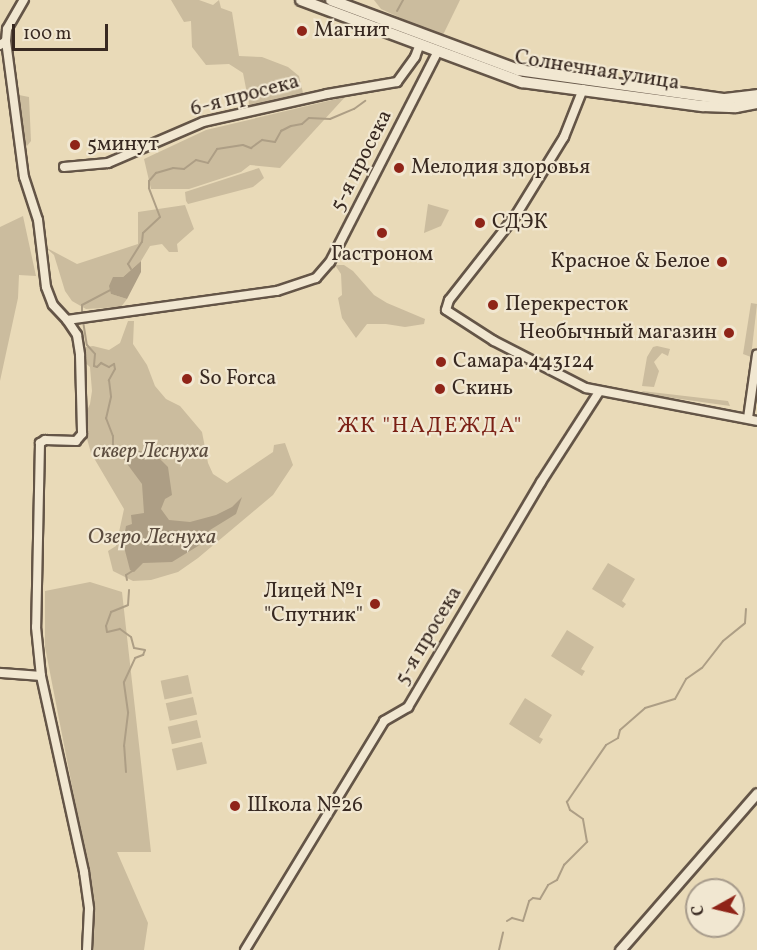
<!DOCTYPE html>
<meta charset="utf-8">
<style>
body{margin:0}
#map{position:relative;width:757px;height:950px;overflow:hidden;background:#e9dab8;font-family:Vollkorn,serif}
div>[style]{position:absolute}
.green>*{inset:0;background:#cbbc9e;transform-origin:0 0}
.water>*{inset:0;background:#ad9e85}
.stream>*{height:2px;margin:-1px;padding:0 1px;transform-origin:1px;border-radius:1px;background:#ad9e85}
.roads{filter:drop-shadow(2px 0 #645547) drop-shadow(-2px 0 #645547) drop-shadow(0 2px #645547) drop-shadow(0 -2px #645547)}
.minor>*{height:8px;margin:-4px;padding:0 4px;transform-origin:4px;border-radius:4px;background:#f1e7d1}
.tertiary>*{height:9px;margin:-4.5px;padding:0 4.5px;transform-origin:4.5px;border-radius:4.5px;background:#f1e7d1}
.secondary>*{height:10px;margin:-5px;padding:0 5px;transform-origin:5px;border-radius:5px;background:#f1e7d1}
.dots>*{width:16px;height:16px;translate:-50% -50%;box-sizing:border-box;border:3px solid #f1e7d1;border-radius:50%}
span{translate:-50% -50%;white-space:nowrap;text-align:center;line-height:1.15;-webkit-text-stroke:4.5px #f1e7d1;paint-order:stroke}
.poi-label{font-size:21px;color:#382921}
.left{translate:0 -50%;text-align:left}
.right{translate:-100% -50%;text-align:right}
.street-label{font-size:21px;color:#382921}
.park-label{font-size:21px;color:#5d4e40;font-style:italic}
.neighbourhood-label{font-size:22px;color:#7a1f14;letter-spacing:1.5px}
.water-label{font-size:22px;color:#5b4c3f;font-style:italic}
.north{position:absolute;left:685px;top:878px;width:60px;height:60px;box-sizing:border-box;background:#f1e7d1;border:2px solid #a79b8b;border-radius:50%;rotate:262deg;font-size:16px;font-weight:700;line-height:24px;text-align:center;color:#382921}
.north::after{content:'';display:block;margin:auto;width:21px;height:27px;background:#8f2418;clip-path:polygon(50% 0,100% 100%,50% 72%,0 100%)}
.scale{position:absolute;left:12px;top:24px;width:96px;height:27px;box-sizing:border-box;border:3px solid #382921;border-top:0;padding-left:8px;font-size:18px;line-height:21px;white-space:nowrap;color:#382921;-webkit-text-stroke:4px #f1e7d1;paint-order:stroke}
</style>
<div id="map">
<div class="green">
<div style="clip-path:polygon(171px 0,199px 0,213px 5px,219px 0,221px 8px,232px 12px,239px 56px,262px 57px,288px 67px,299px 76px,304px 97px,250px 109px,243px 73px,229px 64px,206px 65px,192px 47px,191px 21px,184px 22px)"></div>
<div style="clip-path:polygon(374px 0,460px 0,442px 37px,381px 9px)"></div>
<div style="clip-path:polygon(19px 95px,29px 97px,31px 141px,27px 146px,24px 144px)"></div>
<div style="clip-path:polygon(345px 97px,280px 168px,250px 165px,241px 172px,189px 189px,151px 189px,144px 159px,206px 130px)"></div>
<div style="clip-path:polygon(259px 168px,264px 178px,253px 187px,188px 204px,186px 201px,185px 192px)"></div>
<div style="clip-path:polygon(428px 204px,449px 210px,441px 226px,424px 233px)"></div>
<div style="clip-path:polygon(185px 205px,194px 229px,177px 244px,178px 252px,169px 252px,162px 244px,150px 246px,141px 261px,123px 277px,111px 294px,127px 299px,121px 307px,86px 309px,72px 301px,65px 291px,54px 255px,45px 247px,77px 264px,138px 244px,138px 212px)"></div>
<div style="clip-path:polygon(23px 216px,36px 276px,19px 275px,18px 298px,0 381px,0 227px)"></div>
<div style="clip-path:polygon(335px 265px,344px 265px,353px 271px,374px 295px,387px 303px,425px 319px,424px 324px,405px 327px,386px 324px,367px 324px,356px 338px,342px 318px,338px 298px,342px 295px,341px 274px)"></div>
<div style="clip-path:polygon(751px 303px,757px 304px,751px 357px,743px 354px)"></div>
<div style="clip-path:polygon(128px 321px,134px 321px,133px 344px,147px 365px,155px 386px,166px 399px,180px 406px,202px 432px,208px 463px,213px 474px,227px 483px,273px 452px,274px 445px,285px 443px,293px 465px,273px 495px,198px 558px,178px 572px,151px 580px,133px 581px,113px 571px,108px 551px,116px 546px,124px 509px,91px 453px,82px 421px,90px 404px,92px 391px,90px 367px,82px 360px,80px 348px,93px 346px,109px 350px,120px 343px)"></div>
<div style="clip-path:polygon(657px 346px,670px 349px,668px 356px,662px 353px,654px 362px,659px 371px,654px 387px,642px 386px,647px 357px,653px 347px)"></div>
<div style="clip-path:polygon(642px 391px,728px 401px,730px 406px,645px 394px)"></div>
<div style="clip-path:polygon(608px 563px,635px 579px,622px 601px,626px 604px,623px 608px,592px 589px)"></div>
<div style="clip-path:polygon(90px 582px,122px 592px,151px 852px,117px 852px,148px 923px,144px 950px,92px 950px,92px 889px,45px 647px,45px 591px)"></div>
<div style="clip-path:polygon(567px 630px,594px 647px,581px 669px,585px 671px,582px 676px,551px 656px)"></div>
<div style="left:188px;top:675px;width:19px;height:28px;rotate:78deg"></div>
<div style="left:193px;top:697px;width:18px;height:28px;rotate:77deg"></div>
<div style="clip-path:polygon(525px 698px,552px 715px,539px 737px,543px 739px,540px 744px,509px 724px)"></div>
<div style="left:197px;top:720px;width:18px;height:30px;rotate:77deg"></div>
<div style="left:202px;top:742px;width:22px;height:31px;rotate:77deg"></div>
</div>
<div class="water">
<div style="clip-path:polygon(141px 261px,141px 272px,127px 299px,111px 294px,109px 286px,113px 277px,123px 277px)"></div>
<div style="clip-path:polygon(133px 449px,157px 456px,168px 467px,172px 495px,165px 499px,161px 509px,169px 520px,190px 522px,216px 515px,232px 507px,242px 497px,236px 514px,210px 530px,198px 546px,172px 562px,143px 563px,134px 572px,130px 570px,123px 543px,126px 526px,132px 524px,131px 515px,144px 513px,142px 484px,122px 457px,126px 450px)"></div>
</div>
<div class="stream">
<div style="left:397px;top:11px;width:13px;rotate:-61deg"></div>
<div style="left:131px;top:269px;width:6px;rotate:-121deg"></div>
<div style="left:128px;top:264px;width:26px;rotate:-58deg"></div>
<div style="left:142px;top:242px;width:9px;rotate:-84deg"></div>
<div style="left:143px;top:233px;width:23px;rotate:-43deg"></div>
<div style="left:160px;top:217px;width:31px;rotate:-111deg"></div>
<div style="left:149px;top:188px;width:7px;rotate:-90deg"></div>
<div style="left:149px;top:181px;width:11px;rotate:-49deg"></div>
<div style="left:156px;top:173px;width:18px;rotate:-16deg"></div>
<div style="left:173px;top:168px;width:11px;rotate:5deg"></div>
<div style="left:184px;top:169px;width:15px;rotate:-37deg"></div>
<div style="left:196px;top:160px;width:12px;rotate:14deg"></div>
<div style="left:208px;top:163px;width:17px;rotate:-57deg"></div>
<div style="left:217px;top:149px;width:26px;rotate:-9deg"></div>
<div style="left:243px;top:145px;width:9px;rotate:21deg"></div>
<div style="left:251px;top:148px;width:14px;rotate:-36deg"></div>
<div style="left:262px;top:140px;width:13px;rotate:9deg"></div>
<div style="left:275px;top:142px;width:13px;rotate:-61deg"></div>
<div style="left:281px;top:131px;width:11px;rotate:-27deg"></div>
<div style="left:291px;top:126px;width:11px;rotate:-10deg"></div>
<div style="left:302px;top:124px;width:9px;rotate:-41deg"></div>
<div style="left:309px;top:118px;width:21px;rotate:3deg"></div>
<div style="left:330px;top:119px;width:26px;rotate:-23deg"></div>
<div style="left:354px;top:109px;width:14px;rotate:-36deg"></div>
<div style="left:82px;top:311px;width:6px;rotate:-90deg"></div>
<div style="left:82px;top:305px;width:34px;rotate:-28deg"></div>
<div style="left:83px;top:321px;width:24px;rotate:81deg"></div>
<div style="left:87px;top:345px;width:12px;rotate:48deg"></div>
<div style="left:95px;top:354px;width:12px;rotate:95deg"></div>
<div style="left:94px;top:366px;width:3px;rotate:18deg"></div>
<div style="left:97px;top:367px;width:6px;rotate:-45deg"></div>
<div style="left:101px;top:363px;width:9px;rotate:27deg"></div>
<div style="left:109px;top:367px;width:6px;rotate:-31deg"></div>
<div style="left:114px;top:364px;width:5px;rotate:79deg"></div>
<div style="left:115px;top:369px;width:13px;rotate:119deg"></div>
<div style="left:109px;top:380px;width:17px;rotate:83deg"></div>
<div style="left:111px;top:397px;width:22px;rotate:103deg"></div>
<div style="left:106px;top:418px;width:19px;rotate:69deg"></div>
<div style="left:113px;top:436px;width:15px;rotate:90deg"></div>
<div style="left:113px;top:451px;width:13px;rotate:27deg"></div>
<div style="left:127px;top:580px;width:5px;rotate:-101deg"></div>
<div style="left:126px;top:575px;width:9px;rotate:-32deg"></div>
<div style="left:126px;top:772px;width:26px;rotate:-94deg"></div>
<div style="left:124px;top:746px;width:34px;rotate:-83deg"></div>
<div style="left:128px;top:712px;width:30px;rotate:-98deg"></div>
<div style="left:124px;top:682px;width:26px;rotate:-65deg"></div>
<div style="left:135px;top:658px;width:9px;rotate:-21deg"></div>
<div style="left:143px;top:655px;width:5px;rotate:-68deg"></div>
<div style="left:145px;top:650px;width:11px;rotate:-170deg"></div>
<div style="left:134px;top:648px;width:11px;rotate:-105deg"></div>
<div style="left:131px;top:637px;width:14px;rotate:-144deg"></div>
<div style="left:120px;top:629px;width:13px;rotate:167deg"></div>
<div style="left:107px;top:632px;width:6px;rotate:-99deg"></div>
<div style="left:106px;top:626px;width:15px;rotate:-70deg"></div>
<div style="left:111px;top:612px;width:18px;rotate:-22deg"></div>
<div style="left:128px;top:605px;width:15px;rotate:-86deg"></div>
<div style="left:507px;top:921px;width:6px;rotate:-31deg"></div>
<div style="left:512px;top:918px;width:11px;rotate:15deg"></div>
<div style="left:523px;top:921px;width:21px;rotate:-73deg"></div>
<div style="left:529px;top:901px;width:5px;rotate:-37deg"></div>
<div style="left:533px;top:898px;width:7px;rotate:8deg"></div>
<div style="left:540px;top:899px;width:16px;rotate:-60deg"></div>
<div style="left:548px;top:885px;width:10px;rotate:-29deg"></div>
<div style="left:557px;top:880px;width:17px;rotate:-65deg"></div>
<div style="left:564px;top:865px;width:33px;rotate:-45deg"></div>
<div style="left:587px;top:842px;width:23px;rotate:-100deg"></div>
<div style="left:583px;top:819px;width:16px;rotate:-145deg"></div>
<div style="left:570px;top:810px;width:9px;rotate:-111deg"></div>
<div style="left:567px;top:802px;width:69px;rotate:-55.6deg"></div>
<div style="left:606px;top:745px;width:14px;rotate:-30deg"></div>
<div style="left:618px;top:738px;width:8px;rotate:-76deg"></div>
<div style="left:620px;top:730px;width:33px;rotate:-41deg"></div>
<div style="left:645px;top:708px;width:31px;rotate:-17deg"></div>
<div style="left:675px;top:699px;width:23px;rotate:-61deg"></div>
<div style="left:686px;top:679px;width:19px;rotate:-35deg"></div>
<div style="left:702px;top:668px;width:34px;rotate:-52deg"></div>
<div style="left:723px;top:641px;width:28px;rotate:-39deg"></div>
<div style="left:745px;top:623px;width:14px;rotate:-86deg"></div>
<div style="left:499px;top:950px;width:18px;rotate:-77deg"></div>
</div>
<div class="roads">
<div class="minor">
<div style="left:6px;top:41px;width:137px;rotate:82.5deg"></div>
<div style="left:24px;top:177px;width:45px;rotate:72deg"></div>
<div style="left:38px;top:220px;width:67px;rotate:83.2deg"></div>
<div style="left:46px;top:287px;width:19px;rotate:69deg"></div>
<div style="left:53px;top:305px;width:21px;rotate:47deg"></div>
<div style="left:67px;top:320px;width:18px;rotate:56deg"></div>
<div style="left:77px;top:335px;width:20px;rotate:81deg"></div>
<div style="left:80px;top:355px;width:79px;rotate:88.5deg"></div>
<div style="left:82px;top:434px;width:9px;rotate:131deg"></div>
<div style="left:76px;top:441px;width:31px;rotate:-178deg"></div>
<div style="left:45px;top:440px;width:6px;rotate:149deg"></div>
<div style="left:40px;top:443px;width:184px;rotate:91.2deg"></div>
<div style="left:36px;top:627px;width:49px;rotate:84.2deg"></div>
<div style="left:41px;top:676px;width:201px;rotate:77.6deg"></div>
<div style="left:84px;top:872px;width:37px;rotate:82deg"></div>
<div style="left:89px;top:909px;width:41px;rotate:92.8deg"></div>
<div style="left:0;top:45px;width:7px;rotate:-34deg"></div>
<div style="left:6px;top:41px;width:12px;rotate:-85deg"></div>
<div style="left:7px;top:29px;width:34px;rotate:-60deg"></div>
<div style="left:583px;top:89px;width:52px;rotate:111.6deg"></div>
<div style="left:564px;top:137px;width:92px;rotate:121.6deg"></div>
<div style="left:516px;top:215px;width:108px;rotate:128.2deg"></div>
<div style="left:449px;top:300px;width:10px;rotate:107deg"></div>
<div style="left:446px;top:310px;width:57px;rotate:32.9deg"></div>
<div style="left:494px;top:341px;width:103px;rotate:27.1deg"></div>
<div style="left:586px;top:388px;width:174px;rotate:10.9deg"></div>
<div style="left:64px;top:167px;width:44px;rotate:-5.2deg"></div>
<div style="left:108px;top:163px;width:103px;rotate:-23.3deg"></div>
<div style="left:203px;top:122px;width:127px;rotate:-12.7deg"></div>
<div style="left:327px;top:94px;width:71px;rotate:-9.7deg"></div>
<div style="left:397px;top:82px;width:31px;rotate:-54deg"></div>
<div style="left:415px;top:57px;width:14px;rotate:-69deg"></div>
<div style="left:67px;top:320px;width:212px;rotate:-7.9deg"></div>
<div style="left:277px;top:291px;width:41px;rotate:-18.4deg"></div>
<div style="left:316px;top:278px;width:21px;rotate:-49deg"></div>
<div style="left:330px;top:262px;width:237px;rotate:-62.9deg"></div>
<div style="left:748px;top:418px;width:64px;rotate:-81.9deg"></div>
<div style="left:0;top:673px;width:41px;rotate:4.2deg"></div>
<div style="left:245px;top:950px;width:268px;rotate:-58.7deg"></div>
<div style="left:384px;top:721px;width:28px;rotate:-30deg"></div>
<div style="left:408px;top:707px;width:261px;rotate:-59.4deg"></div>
<div style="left:541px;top:482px;width:107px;rotate:-57.2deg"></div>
</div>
<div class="tertiary">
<div style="left:620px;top:950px;width:208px;rotate:-48.9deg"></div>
</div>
<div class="secondary">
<div style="left:301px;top:0;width:236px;rotate:20.4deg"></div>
<div style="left:522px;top:82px;width:183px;rotate:7.6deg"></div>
<div style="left:703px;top:106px;width:33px;rotate:2deg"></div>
<div style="left:736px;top:107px;width:21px;rotate:-11deg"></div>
<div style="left:331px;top:0;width:200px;rotate:20.5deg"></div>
<div style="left:518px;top:70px;width:209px;rotate:8deg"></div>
<div style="left:725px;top:99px;width:32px;rotate:-7deg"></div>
</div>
</div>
<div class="dots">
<div style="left:302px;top:31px;background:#8f2418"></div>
<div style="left:75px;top:145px;background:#8f2418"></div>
<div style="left:399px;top:168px;background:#8f2418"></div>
<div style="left:480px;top:223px;background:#8f2418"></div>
<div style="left:382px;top:233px;background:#8f2418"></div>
<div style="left:722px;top:262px;background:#8f2418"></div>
<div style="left:493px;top:305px;background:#8f2418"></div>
<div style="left:729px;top:333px;background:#8f2418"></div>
<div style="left:441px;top:362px;background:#8f2418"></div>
<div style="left:187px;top:379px;background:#8f2418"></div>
<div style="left:440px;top:389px;background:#8f2418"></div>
<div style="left:375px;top:604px;background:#8f2418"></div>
<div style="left:235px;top:806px;background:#8f2418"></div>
</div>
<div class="poi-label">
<span class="left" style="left:314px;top:31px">Магнит</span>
<span class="left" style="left:87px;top:145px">5минут</span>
<span class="left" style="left:411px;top:168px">Мелодия здоровья</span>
<span class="left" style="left:492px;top:223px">СДЭК</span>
<span style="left:382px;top:255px">Гастроном</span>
<span class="right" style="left:710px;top:262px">Красное &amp; Белое</span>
<span class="left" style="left:505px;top:305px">Перекресток</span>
<span class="right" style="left:717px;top:333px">Необычный магазин</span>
<span class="left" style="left:453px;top:362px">Самара 443124</span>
<span class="left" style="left:199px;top:379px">So Forca</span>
<span class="left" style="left:452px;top:389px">Скинь</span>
<span class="right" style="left:363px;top:604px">Лицей №1<br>"Спутник"</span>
<span class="left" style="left:247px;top:806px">Школа №26</span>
</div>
<div class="street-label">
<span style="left:597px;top:71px;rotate:9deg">Солнечная улица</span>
<span style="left:245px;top:96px;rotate:-15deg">6-я просека</span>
<span style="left:362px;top:161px;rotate:-63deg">5-я просека</span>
<span style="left:429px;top:636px;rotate:-59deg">5-я просека</span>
</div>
<div class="park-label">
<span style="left:151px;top:452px">сквер Леснуха</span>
</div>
<div class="neighbourhood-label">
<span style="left:430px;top:427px">ЖК "НАДЕЖДА"</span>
</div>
<div class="water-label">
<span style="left:152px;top:538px">Озеро Леснуха</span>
</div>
<div class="north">С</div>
<div class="scale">100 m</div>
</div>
